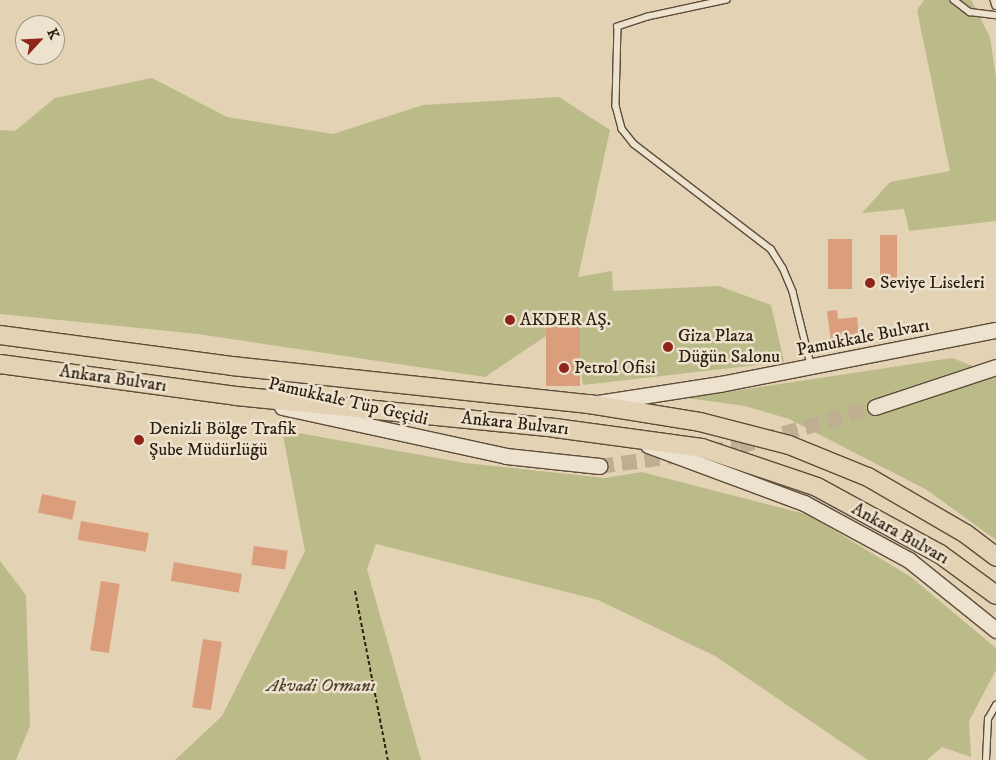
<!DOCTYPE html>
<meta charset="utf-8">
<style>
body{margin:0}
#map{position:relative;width:996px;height:760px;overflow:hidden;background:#e4d2b4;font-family:"IM FELL DW Pica",serif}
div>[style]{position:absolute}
.green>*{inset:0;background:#bbba89}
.building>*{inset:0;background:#db9e7c;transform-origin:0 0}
.secondary-tunnel>*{height:15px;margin-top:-7.5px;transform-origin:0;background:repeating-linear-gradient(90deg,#c0ae93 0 15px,transparent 0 23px)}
.path>*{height:2px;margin-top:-1px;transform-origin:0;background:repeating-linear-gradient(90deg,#2e2011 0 4px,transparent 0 6.5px)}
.roads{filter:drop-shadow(1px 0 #5c4c3a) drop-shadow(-1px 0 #5c4c3a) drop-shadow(0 1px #5c4c3a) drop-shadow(0 -1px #5c4c3a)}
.lane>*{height:5.5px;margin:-2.75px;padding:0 2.75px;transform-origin:2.75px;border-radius:2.75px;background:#ede2ce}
.secondary>*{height:15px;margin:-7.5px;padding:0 7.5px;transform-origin:7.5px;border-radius:7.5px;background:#ede2ce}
.primary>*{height:18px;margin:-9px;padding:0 9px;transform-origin:9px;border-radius:9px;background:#e4d2b4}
.dots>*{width:14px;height:14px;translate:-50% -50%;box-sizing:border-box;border:2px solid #ede2ce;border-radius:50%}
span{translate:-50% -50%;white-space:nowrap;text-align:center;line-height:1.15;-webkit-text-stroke:5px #ede2ce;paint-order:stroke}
.poi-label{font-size:18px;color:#2e2011}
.left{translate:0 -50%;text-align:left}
.street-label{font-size:18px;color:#2e2011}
.park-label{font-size:18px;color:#51462f;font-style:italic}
.north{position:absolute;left:15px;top:15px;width:50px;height:50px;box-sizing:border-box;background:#ede2ce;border:1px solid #a19482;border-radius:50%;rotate:65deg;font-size:14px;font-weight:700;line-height:20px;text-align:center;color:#2e2011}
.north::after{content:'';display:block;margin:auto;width:18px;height:22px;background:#8f2418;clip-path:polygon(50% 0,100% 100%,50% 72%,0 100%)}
</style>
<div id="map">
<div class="green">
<div style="clip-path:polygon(924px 0,971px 0,990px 37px,996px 78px,996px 221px,909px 231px,904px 209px,862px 213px,890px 182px,950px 171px,917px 10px)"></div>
<div style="clip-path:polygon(152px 78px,227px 117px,333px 134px,423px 105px,559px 97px,610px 130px,578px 277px,612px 271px,613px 291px,719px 286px,771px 305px,784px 362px,583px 385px,573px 318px,485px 377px,198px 334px,0 314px,0 130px,15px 131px,55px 98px)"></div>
<div style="clip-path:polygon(952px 358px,996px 375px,996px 540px,927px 490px,789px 419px,745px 406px,687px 398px)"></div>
<div style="clip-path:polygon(282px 430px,465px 463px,605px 478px,642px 472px,809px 515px,911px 577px,996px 648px,996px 670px,969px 721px,971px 757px,942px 747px,927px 760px,868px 760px,715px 656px,598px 600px,376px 544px,367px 569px,421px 760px,175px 760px,222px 716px,305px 551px)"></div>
<div style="clip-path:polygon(0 561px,26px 595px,30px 726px,16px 760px,0 760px)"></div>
</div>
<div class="building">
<div style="left:880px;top:235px;width:17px;height:53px"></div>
<div style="left:828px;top:239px;width:24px;height:50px"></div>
<div style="clip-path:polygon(837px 310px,838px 319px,857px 317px,859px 336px,831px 341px,827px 311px)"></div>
<div style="left:546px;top:321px;width:34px;height:65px"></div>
<div style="left:42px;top:494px;width:35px;height:19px;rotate:12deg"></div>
<div style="left:81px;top:521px;width:69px;height:19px;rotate:10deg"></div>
<div style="left:254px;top:546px;width:34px;height:19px;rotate:8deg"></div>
<div style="left:174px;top:562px;width:69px;height:19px;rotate:10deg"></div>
<div style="left:101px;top:581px;width:19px;height:70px;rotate:9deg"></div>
<div style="left:203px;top:639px;width:19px;height:69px;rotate:9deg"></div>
</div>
<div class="secondary-tunnel">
<div style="left:709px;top:451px;width:30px;rotate:-9deg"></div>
<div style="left:739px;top:446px;width:141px;rotate:-16deg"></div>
<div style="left:599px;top:466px;width:81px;rotate:-7.8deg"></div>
</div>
<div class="path">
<div style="left:355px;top:591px;width:172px;rotate:79deg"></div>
</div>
<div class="roads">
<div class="lane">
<div style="left:727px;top:0;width:81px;rotate:167.9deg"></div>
<div style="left:648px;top:17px;width:32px;rotate:162deg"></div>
<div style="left:618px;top:27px;width:79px;rotate:91.5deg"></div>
<div style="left:616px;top:106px;width:24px;rotate:75deg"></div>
<div style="left:622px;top:129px;width:19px;rotate:51deg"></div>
<div style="left:634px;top:144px;width:173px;rotate:37.5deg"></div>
<div style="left:771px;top:249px;width:22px;rotate:58deg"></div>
<div style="left:783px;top:268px;width:26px;rotate:67deg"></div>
<div style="left:793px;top:292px;width:75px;rotate:76.1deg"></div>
<div style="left:954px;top:0;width:20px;rotate:37deg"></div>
<div style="left:970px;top:12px;width:26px;rotate:7deg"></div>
<div style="left:994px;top:0;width:6px;rotate:72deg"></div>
<div style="left:986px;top:760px;width:41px;rotate:-87.2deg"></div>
<div style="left:988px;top:719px;width:16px;rotate:-60deg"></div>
</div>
<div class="secondary">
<div style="left:597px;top:403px;width:124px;rotate:-8.8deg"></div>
<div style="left:720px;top:384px;width:281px;rotate:-11.1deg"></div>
<div style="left:282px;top:407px;width:229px;rotate:12.3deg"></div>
<div style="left:506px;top:456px;width:94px;rotate:6.1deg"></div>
<div style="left:875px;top:407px;width:127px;rotate:-18.3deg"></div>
<div style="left:648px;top:445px;width:166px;rotate:20.4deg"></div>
<div style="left:804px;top:503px;width:119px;rotate:28.5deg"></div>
<div style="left:909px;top:560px;width:112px;rotate:38.8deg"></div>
</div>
<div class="primary">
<div style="left:0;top:335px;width:234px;rotate:7.6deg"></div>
<div style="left:232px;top:366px;width:359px;rotate:6.1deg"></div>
<div style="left:589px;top:404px;width:112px;rotate:9.2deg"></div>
<div style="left:700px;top:422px;width:92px;rotate:14.5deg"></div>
<div style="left:789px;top:445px;width:85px;rotate:22.1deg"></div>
<div style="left:868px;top:477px;width:113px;rotate:30.2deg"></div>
<div style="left:966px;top:534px;width:38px;rotate:37deg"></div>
<div style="left:0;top:364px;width:238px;rotate:7.7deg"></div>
<div style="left:236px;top:396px;width:321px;rotate:5.7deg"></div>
<div style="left:555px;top:428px;width:148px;rotate:7.7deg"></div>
<div style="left:702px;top:448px;width:121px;rotate:18.7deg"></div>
<div style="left:817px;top:487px;width:140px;rotate:28.6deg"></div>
<div style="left:940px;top:554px;width:69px;rotate:36.2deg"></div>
</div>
</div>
<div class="dots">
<div style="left:870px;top:283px;background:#8f2418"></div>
<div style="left:510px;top:320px;background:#8f2418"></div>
<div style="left:668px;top:347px;background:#8f2418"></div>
<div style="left:564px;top:368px;background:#8f2418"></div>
<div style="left:139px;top:440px;background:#8f2418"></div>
</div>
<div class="poi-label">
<span class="left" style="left:880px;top:283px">Seviye Liseleri</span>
<span class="left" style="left:520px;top:320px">AKDER AŞ.</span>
<span class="left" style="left:678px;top:347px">Giza Plaza<br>Düğün Salonu</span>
<span class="left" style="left:574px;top:368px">Petrol Ofisi</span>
<span class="left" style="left:149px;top:440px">Denizli Bölge Trafik<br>Şube Müdürlüğü</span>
</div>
<div class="street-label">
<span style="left:863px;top:338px;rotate:-11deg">Pamukkale Bulvarı</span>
<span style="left:113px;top:379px;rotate:8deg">Ankara Bulvarı</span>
<span style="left:348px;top:402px;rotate:13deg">Pamukkale Tüp Geçidi</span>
<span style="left:515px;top:424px;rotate:6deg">Ankara Bulvarı</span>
<span style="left:900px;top:534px;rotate:29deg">Ankara Bulvarı</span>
</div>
<div class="park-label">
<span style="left:321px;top:686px">Akvadi Ormanı</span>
</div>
<div class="north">K</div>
</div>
